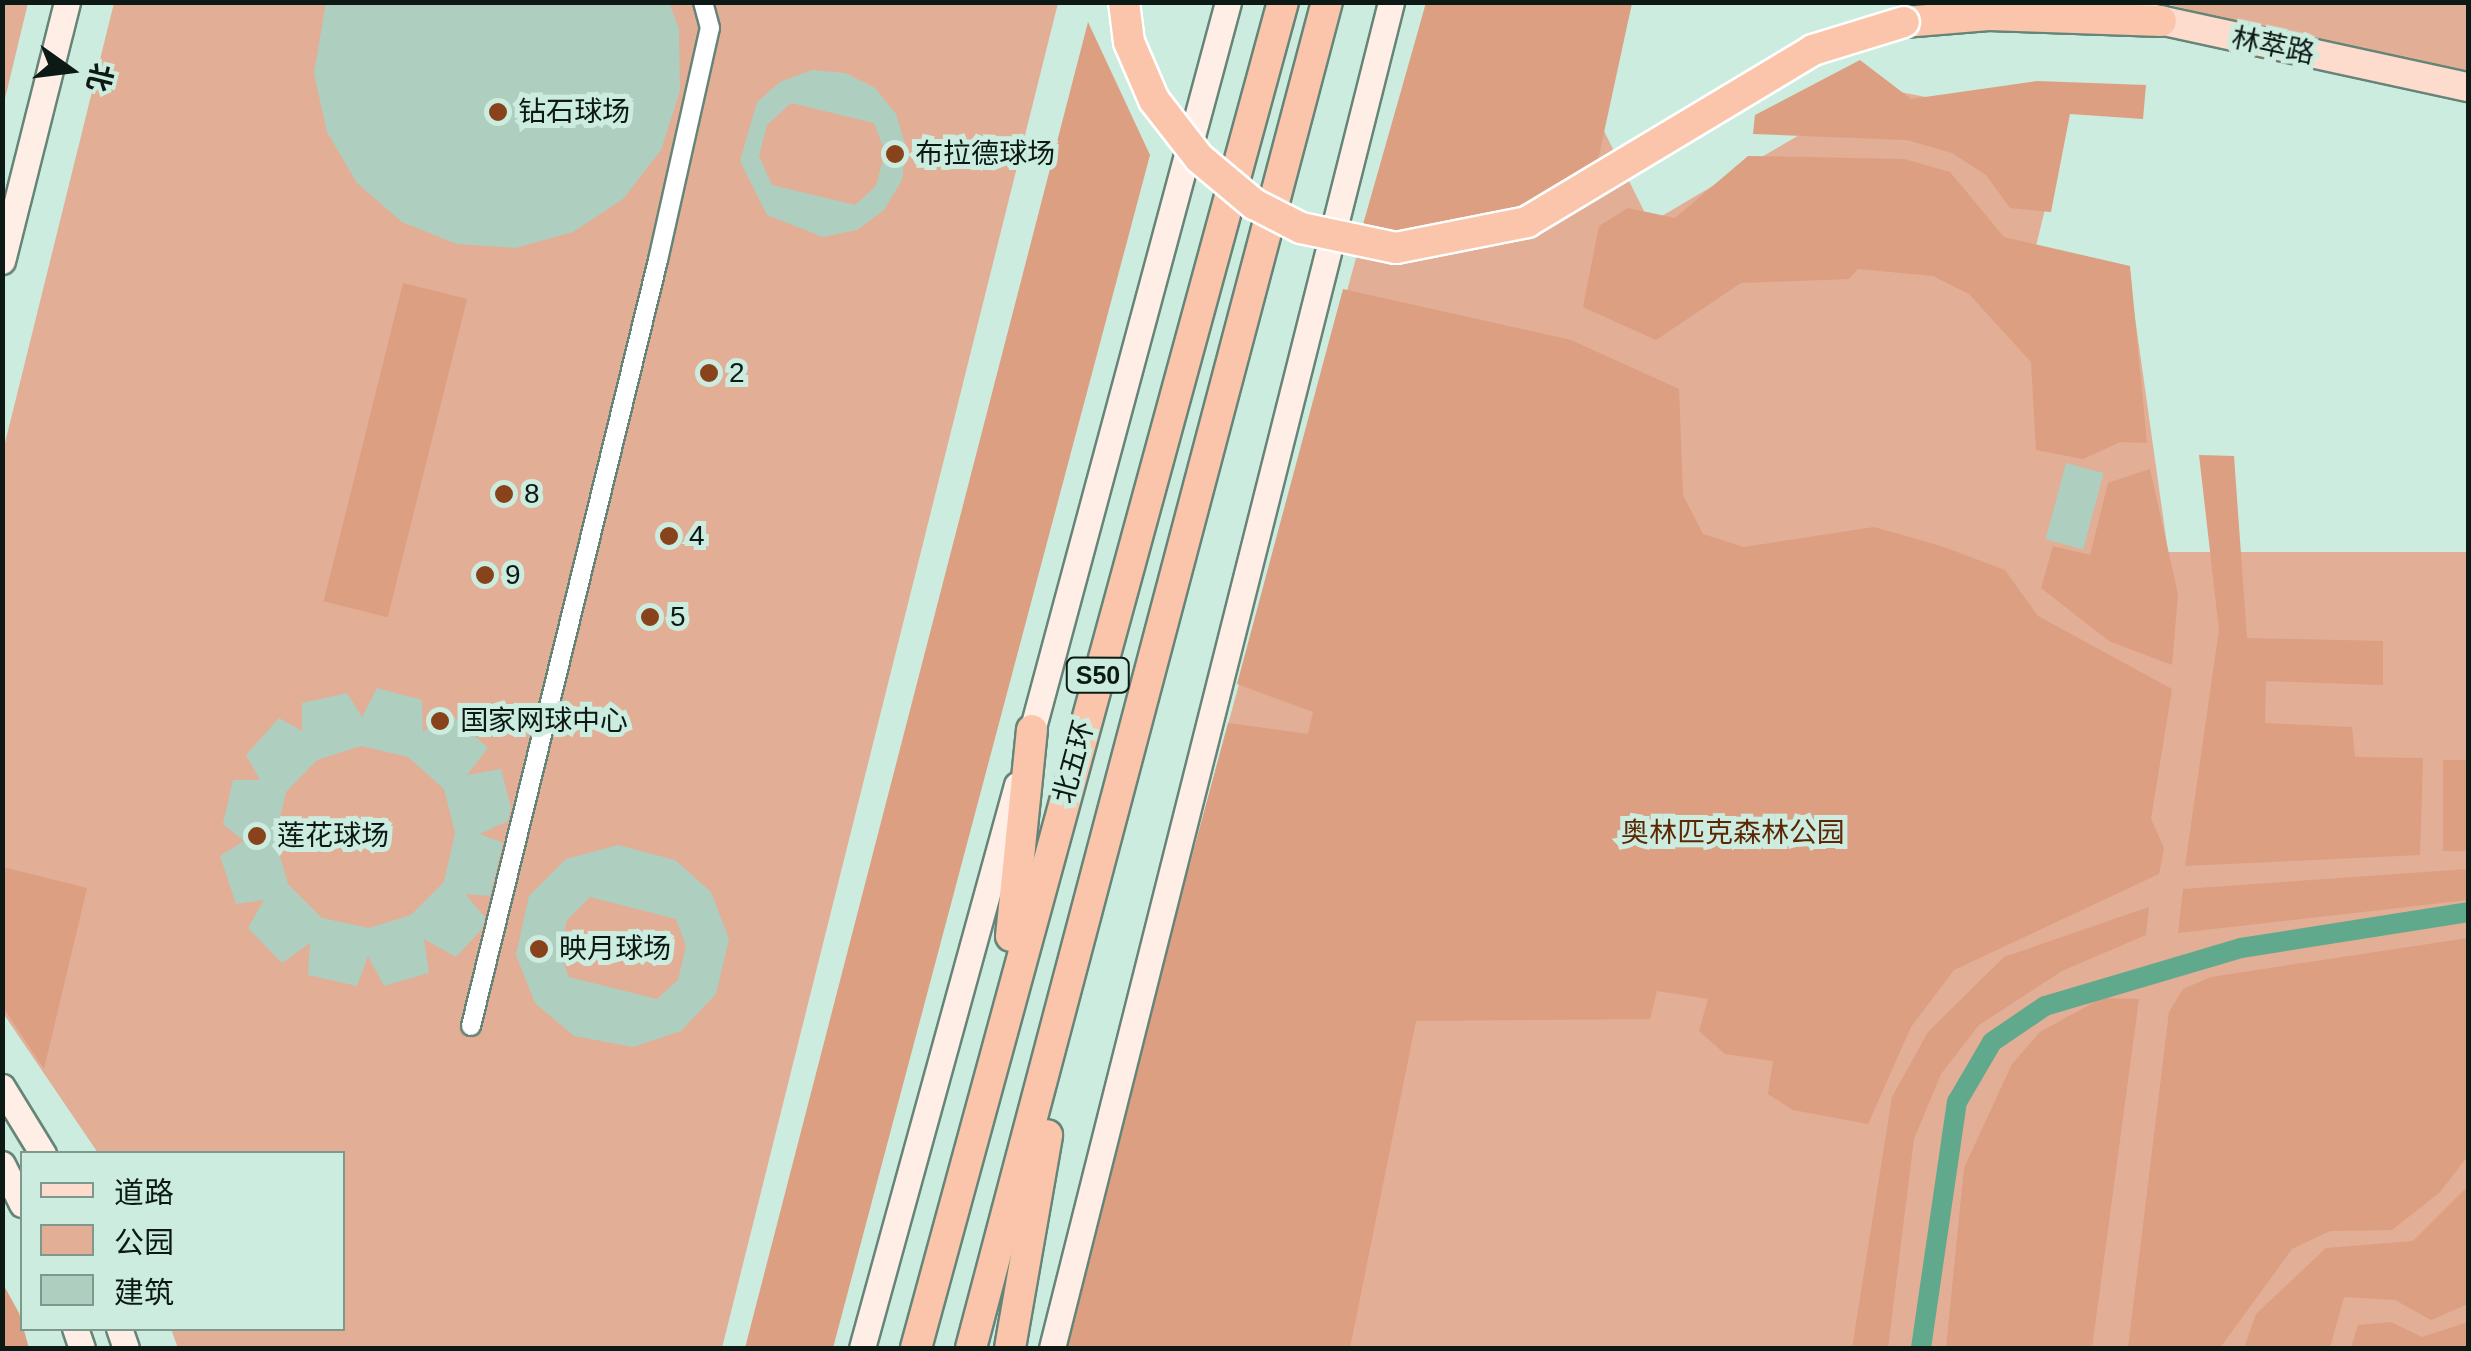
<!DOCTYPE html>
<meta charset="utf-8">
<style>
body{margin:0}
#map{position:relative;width:2471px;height:1351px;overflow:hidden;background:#cbecde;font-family:Helvetica,"Noto Sans SC",sans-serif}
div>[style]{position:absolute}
.green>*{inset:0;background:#e2ae96}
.forest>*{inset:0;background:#dc9f82;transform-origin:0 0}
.canal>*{height:20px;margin:-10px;padding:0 10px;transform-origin:10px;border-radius:10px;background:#61a98d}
.building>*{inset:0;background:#aecec0;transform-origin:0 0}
.roads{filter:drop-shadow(2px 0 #668477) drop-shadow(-2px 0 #668477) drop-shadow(0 2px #668477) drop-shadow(0 -2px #668477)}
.street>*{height:18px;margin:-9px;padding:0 9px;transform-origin:9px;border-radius:9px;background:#fff}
.secondary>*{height:25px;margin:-12.5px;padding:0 12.5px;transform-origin:12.5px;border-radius:12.5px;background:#feeee6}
.primary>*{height:28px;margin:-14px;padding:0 14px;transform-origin:14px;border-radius:14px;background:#fddccd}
.highway>*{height:30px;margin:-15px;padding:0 15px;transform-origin:15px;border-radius:15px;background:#fbc5ab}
.bridges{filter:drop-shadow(2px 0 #fff) drop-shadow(-2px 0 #fff) drop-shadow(0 2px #fff) drop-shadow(0 -2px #fff)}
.highway-bridge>*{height:30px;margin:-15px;padding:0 15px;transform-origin:15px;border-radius:15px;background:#fbc5ab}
.dots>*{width:28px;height:28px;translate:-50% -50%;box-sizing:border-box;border:5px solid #cbecde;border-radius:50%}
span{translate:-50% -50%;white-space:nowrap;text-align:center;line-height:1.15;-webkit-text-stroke:10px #cbecde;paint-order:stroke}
.shield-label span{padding:2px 8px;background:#cbecde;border:2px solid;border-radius:8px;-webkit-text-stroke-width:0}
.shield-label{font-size:25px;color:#0d1915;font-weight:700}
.street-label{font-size:28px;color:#0d1915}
.poi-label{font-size:28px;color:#0d1915}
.left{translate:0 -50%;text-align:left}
.park-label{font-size:28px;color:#5d2604}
.frame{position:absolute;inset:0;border:5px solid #0d1915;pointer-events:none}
.legend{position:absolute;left:20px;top:1151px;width:325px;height:180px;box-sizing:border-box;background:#cbecde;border:2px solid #7f988e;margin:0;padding:12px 18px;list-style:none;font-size:30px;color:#0d1915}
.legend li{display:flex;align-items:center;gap:20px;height:50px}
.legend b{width:50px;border:2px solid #7f988e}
.north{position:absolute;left:20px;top:20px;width:100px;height:100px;-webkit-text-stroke:8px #cbecde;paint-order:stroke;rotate:104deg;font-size:28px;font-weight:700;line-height:40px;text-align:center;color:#0d1915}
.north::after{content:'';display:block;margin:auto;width:35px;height:45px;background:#0d1915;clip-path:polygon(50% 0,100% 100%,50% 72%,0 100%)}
</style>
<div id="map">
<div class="green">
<div style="clip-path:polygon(3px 2px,28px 3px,3px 107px,2px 3px)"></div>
<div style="clip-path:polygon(114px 3px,1058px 3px,722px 1348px,178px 1348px,171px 1329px,342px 1328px,342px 1154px,98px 1153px,3px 1013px,3px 451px)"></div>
<div style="clip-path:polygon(1426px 3px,1632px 3px,1602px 127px,1650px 223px,1879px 88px,2066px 124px,2034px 254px,2130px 282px,2168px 552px,2468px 552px,2468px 1348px,1067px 1348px,1137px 1056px)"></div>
<div style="clip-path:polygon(2162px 3px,2468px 3px,2468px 74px,2278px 32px)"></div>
</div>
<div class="forest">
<div style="clip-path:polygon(1426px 3px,1632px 3px,1597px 165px,1485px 223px,1403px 234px,1362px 228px)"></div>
<div style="clip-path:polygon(1088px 22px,1150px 155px,833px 1348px,745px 1348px)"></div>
<div style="clip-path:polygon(1860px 60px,1911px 99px,2037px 81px,2146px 85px,2143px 119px,2070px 114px,2051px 212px,2010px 208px,1986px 175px,1952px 153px,1907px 140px,1753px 134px,1755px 115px)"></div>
<div style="clip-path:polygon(1748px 156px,1904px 159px,1950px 172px,2004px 237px,2130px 266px,2147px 443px,2120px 442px,2083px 459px,2036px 450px,2031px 362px,1969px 294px,1933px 276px,1858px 269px,1849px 279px,1741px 283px,1656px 340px,1583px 307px,1599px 226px,1628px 208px,1675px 218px)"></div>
<div style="left:403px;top:283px;width:66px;height:328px;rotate:14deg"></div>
<div style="clip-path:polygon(1343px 289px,1571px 340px,1679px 389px,1683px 495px,1703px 534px,1744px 547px,1874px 527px,1941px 546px,2005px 570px,2038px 616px,2172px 689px,2151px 819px,2164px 848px,2159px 874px,1954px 970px,1911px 1027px,1868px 1124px,1793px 1110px,1768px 1094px,1773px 1061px,1725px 1054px,1699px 1031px,1708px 999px,1657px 991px,1650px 1019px,1416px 1021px,1350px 1348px,1060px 1348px,1228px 723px,1308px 734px,1313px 712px,1237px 684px)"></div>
<div style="clip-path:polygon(2199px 455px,2234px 456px,2247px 638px,2383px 641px,2383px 685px,2266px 681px,2265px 723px,2352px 727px,2355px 757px,2423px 758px,2420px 855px,2185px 866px,2219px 630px)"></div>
<div style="clip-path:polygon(2150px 469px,2178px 594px,2172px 665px,2109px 641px,2041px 588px,2053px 546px,2090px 555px,2108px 483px)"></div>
<div style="left:2443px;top:760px;width:25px;height:91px"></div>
<div style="clip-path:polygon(3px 867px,87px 888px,44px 1069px,3px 1007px)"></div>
<div style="clip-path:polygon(2468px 869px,2468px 900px,2178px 933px,2183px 889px)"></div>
<div style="clip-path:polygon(2149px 907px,2146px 935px,2062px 971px,1979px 1025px,1941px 1074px,1914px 1139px,1888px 1348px,1852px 1348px,1892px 1097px,1928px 1032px,2004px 957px)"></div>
<div style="clip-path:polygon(2468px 938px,2468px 1156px,2440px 1192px,2392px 1230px,2330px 1231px,2292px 1249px,2220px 1348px,2128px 1348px,2169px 1012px,2183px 989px,2211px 977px)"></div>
<div style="clip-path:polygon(2102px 998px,2139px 999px,2092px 1348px,1946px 1348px,1964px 1168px,2012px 1064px,2040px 1032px)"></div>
<div style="clip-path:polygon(2468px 1186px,2468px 1304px,2431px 1320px,2395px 1300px,2344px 1297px,2330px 1348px,2244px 1348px,2256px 1314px,2326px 1248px,2413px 1241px)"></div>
<div style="clip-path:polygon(2px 1282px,19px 1313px,29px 1348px,3px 1348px)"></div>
<div style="clip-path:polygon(2391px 1322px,2422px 1337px,2468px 1322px,2468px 1348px,2351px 1348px,2358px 1325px)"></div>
</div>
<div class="canal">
<div style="left:1921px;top:1348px;width:249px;rotate:-81.7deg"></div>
<div style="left:1957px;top:1102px;width:69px;rotate:-59.7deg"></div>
<div style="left:1992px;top:1042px;width:64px;rotate:-34.2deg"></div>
<div style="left:2045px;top:1006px;width:204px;rotate:-16.5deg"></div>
<div style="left:2241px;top:948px;width:230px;rotate:-9deg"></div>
</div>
<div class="building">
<div style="clip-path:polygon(326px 2px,669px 2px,679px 29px,680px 91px,661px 150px,623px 199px,573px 232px,516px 248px,457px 244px,402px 222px,357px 183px,327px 132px,314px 74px)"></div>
<div style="clip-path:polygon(evenodd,812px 70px,845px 73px,875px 88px,896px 114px,906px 147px,902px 180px,884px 210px,857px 230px,823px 237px,767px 215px,740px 161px,757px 102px,780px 82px,812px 70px,791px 103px,874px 123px,885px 152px,876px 186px,855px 205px,772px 185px,759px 156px,767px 125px,791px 103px)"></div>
<div style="left:2066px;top:463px;width:39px;height:79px;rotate:15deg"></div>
<div style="clip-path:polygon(evenodd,377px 688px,422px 700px,423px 732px,449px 712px,488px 748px,467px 775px,501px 769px,511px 808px,508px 821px,480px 834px,503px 843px,490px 896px,465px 894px,485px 917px,482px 929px,456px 957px,424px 939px,429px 973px,384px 986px,368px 956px,357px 986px,308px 975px,310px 943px,282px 963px,248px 928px,264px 900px,236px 904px,220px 856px,244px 841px,223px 824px,233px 780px,260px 780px,246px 755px,279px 718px,302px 731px,302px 703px,347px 693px,362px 717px,377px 688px,361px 746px,408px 757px,444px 789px,455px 833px,444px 882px,411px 915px,369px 928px,322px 918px,288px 884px,275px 839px,286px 792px,317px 760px,361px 746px)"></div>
<div style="clip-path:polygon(evenodd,618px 845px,675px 860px,711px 892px,729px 939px,716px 994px,681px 1031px,633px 1047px,574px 1036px,535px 1003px,516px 955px,529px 896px,566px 859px,618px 845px,590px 897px,676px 919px,686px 946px,678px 980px,657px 999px,569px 977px,559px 952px,567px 920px,590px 897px)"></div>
</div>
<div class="roads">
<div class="street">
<div style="left:471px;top:1026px;width:788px;rotate:-76.28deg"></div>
<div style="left:658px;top:260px;width:238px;rotate:-77.4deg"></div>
<div style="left:710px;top:28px;width:27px;rotate:-105deg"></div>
</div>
<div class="secondary">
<div style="left:2px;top:261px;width:267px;rotate:-75.9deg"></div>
<div style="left:1028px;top:746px;width:770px;rotate:-74.95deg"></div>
<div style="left:2px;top:1087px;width:79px;rotate:58.5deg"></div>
<div style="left:2px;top:1164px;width:45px;rotate:63.4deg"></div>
<div style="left:75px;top:1328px;width:21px;rotate:71deg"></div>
<div style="left:119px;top:1328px;width:21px;rotate:71deg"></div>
<div style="left:862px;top:1348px;width:584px;rotate:-74.61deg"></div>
<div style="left:1052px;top:1348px;width:1388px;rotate:-75.86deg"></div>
</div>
<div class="primary">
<div style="left:2077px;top:2px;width:400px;rotate:12.3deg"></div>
</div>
<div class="highway">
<div style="left:1904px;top:22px;width:85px;rotate:-4.7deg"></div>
<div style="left:1989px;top:15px;width:172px;rotate:2deg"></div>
<div style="left:1011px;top:936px;width:207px;rotate:-84.2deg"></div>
<div style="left:916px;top:1348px;width:1395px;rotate:-74.75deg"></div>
<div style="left:971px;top:1348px;width:1392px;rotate:-75.19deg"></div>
<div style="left:1010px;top:1348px;width:216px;rotate:-80.1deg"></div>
</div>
</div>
<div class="bridges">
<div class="highway-bridge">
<div style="left:1124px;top:2px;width:40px;rotate:82.9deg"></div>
<div style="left:1129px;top:42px;width:63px;rotate:66.7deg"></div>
<div style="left:1154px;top:100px;width:73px;rotate:52.2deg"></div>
<div style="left:1199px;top:158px;width:72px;rotate:39.9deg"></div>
<div style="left:1254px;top:204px;width:53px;rotate:27.1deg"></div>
<div style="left:1301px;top:228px;width:97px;rotate:11.9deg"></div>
<div style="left:1396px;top:248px;width:134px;rotate:-11.2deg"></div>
<div style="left:1527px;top:222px;width:334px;rotate:-31deg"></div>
<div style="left:1813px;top:50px;width:95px;rotate:-17.1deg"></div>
</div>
</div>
<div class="dots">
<div style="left:498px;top:112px;background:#88421c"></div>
<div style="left:895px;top:154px;background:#88421c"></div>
<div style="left:709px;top:373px;background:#88421c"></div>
<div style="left:504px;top:494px;background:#88421c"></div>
<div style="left:669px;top:536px;background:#88421c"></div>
<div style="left:485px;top:575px;background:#88421c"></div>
<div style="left:650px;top:617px;background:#88421c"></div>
<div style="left:440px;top:721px;background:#88421c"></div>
<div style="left:257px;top:836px;background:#88421c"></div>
<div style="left:539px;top:949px;background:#88421c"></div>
</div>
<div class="shield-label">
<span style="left:1098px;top:675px">S50</span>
</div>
<div class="street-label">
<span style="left:2273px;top:46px;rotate:12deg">林萃路</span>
<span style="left:1074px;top:762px;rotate:-75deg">北五环</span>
</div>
<div class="poi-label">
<span class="left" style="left:518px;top:112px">钻石球场</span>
<span class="left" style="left:915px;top:154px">布拉德球场</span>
<span class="left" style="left:729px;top:373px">2</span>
<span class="left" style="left:524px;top:494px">8</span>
<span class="left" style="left:689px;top:536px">4</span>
<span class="left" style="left:505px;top:575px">9</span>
<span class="left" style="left:670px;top:617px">5</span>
<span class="left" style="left:460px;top:721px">国家网球中心</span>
<span class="left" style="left:277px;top:836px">莲花球场</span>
<span class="left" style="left:559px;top:949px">映月球场</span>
</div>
<div class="park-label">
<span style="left:1733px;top:833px">奥林匹克森林公园</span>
</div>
<div class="frame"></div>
<ul class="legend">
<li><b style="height:12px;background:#fddccd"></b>道路</li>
<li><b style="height:28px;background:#e2ae96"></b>公园</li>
<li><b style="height:28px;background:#aecec0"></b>建筑</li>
</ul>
<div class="north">北</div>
</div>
